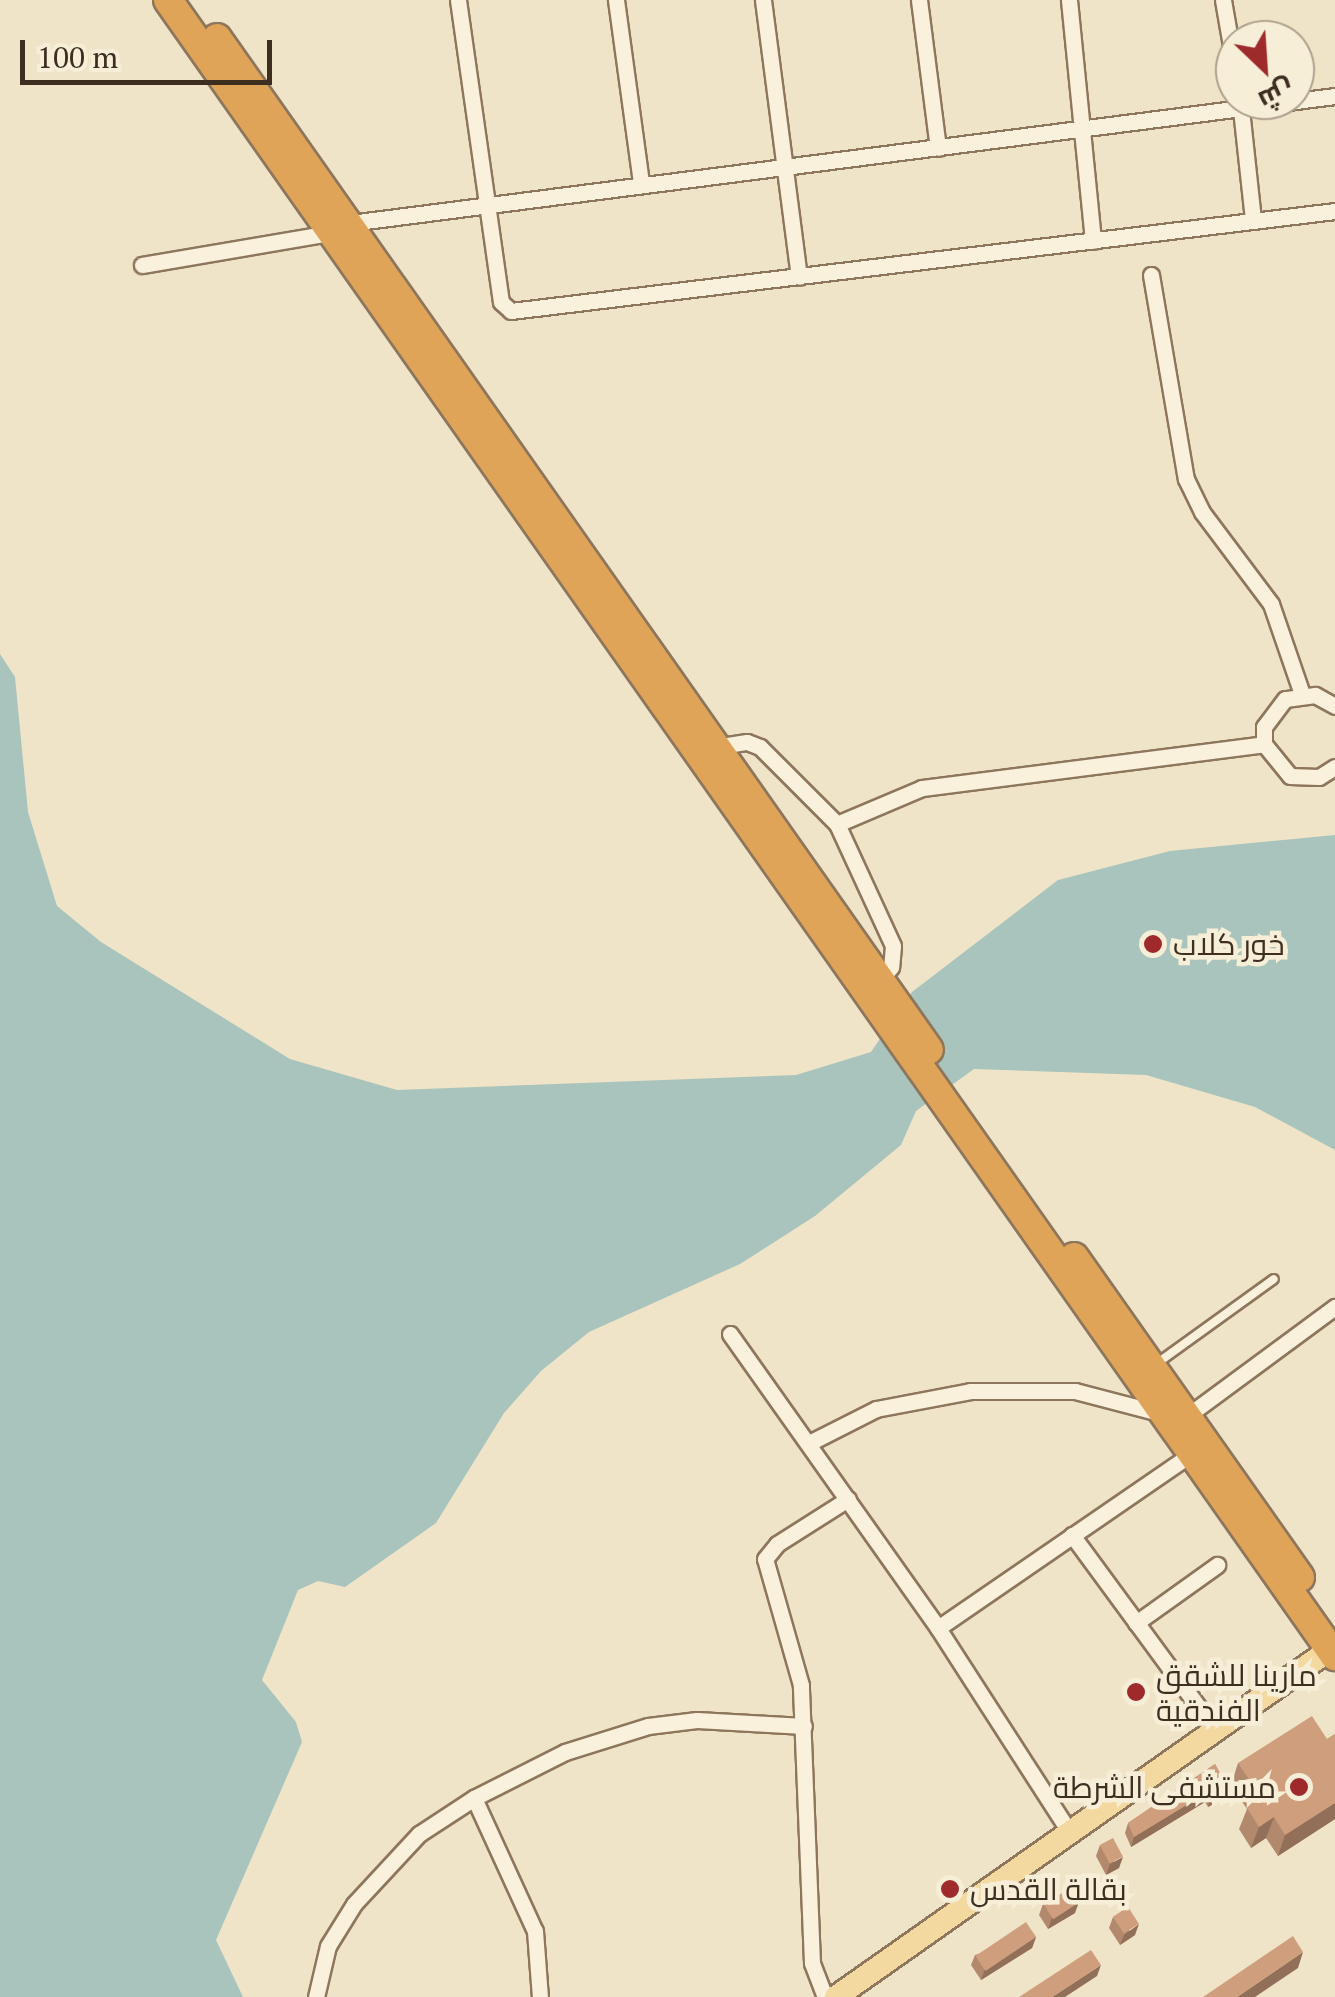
<!DOCTYPE html>
<meta charset="utf-8">
<style>
body{margin:0}
#map{position:relative;width:1335px;height:1997px;overflow:hidden;background:#f0e4c8;font-family:"PT Serif",Cairo,serif}
div>[style]{position:absolute}
.water>*{inset:0;background:#a9c4bc}
.roads{filter:drop-shadow(2px 0 #8d765c) drop-shadow(-2px 0 #8d765c) drop-shadow(0 2px #8d765c) drop-shadow(0 -2px #8d765c)}
.lane>*{height:8px;margin:-4px;padding:0 4px;transform-origin:4px;border-radius:4px;background:#faf1dc}
.street>*{height:15px;margin:-7.5px;padding:0 7.5px;transform-origin:7.5px;border-radius:7.5px;background:#faf1dc}
.primary>*{height:22px;margin:-11px;padding:0 11px;transform-origin:11px;border-radius:11px;background:#f3d9a0}
.highway>*{height:28px;margin:-14px;padding:0 14px;transform-origin:14px;border-radius:14px;background:#e0a458}
.wall>*{inset:0;background:#b2896c}
.shaded-wall>*{inset:0;background:#916f58}
.building>*{inset:0;background:#cf9f7d;transform-origin:0 0}
.dots>*{width:28px;height:28px;translate:-50% -50%;box-sizing:border-box;border:5px solid #f7eed8;border-radius:50%}
span{translate:-50% -50%;white-space:nowrap;text-align:center;line-height:1.15;-webkit-text-stroke:9px #f7eed8;paint-order:stroke}
.poi-label{font-size:30px;color:#3d2e20}
.left{translate:0 -50%;text-align:left}
.right{translate:-100% -50%;text-align:right}
.north{position:absolute;left:1215px;top:20px;width:100px;height:100px;box-sizing:border-box;background:#f7eed8;border:2px solid #ada18e;border-radius:50%;rotate:155deg;font-size:28px;font-weight:700;line-height:40px;text-align:center;color:#3d2e20}
.north::after{content:'';display:block;margin:auto;width:35px;height:45px;background:#9e2a2b;clip-path:polygon(50% 0,100% 100%,50% 72%,0 100%)}
.scale{position:absolute;left:20px;top:40px;width:252px;height:45px;box-sizing:border-box;border:5px solid #3d2e20;border-top:0;padding-left:12px;font-size:30px;line-height:35px;white-space:nowrap;color:#3d2e20;-webkit-text-stroke:8px #f7eed8;paint-order:stroke}
</style>
<div id="map">
<div class="water">
<div style="clip-path:polygon(0 654px,15px 677px,28px 812px,57px 906px,101px 942px,290px 1059px,397px 1090px,796px 1075px,871px 1052px,912px 992px,1058px 880px,1170px 851px,1335px 835px,1335px 1150px,1255px 1107px,1146px 1075px,974px 1069px,916px 1111px,901px 1145px,815px 1216px,740px 1264px,589px 1332px,541px 1371px,504px 1413px,436px 1523px,345px 1587px,318px 1581px,298px 1590px,262px 1680px,296px 1722px,302px 1742px,216px 1940px,243px 1997px,0 1997px)"></div>
</div>
<div class="roads">
<div class="lane">
<div style="left:1156px;top:1364px;width:145px;rotate:-35.8deg"></div>
</div>
<div class="street">
<div style="left:458px;top:0;width:305px;rotate:81.9deg"></div>
<div style="left:501px;top:302px;width:13px;rotate:42deg"></div>
<div style="left:511px;top:311px;width:830px;rotate:-6.92deg"></div>
<div style="left:616px;top:0;width:185px;rotate:82.2deg"></div>
<div style="left:763px;top:0;width:279px;rotate:82.6deg"></div>
<div style="left:919px;top:0;width:149px;rotate:82.7deg"></div>
<div style="left:1069px;top:0;width:242px;rotate:84.3deg"></div>
<div style="left:1223px;top:0;width:70px;rotate:80.1deg"></div>
<div style="left:1240px;top:100px;width:121px;rotate:83.8deg"></div>
<div style="left:350px;top:223px;width:993px;rotate:-7.35deg"></div>
<div style="left:142px;top:265px;width:191px;rotate:-9.7deg"></div>
<div style="left:1151px;top:275px;width:207px;rotate:80.3deg"></div>
<div style="left:1186px;top:479px;width:37px;rotate:64deg"></div>
<div style="left:1202px;top:512px;width:115px;rotate:53.1deg"></div>
<div style="left:1271px;top:604px;width:95px;rotate:71deg"></div>
<div style="left:1335px;top:706px;width:23px;rotate:-151deg"></div>
<div style="left:1315px;top:695px;width:30px;rotate:172deg"></div>
<div style="left:1285px;top:699px;width:35px;rotate:127deg"></div>
<div style="left:1264px;top:727px;width:17px;rotate:90deg"></div>
<div style="left:1264px;top:744px;width:41px;rotate:50.9deg"></div>
<div style="left:1290px;top:776px;width:29px;rotate:2deg"></div>
<div style="left:1319px;top:777px;width:19px;rotate:-32deg"></div>
<div style="left:721px;top:746px;width:26px;rotate:-9deg"></div>
<div style="left:747px;top:742px;width:14px;rotate:21deg"></div>
<div style="left:760px;top:747px;width:109px;rotate:45deg"></div>
<div style="left:837px;top:824px;width:134px;rotate:65.3deg"></div>
<div style="left:893px;top:946px;width:21px;rotate:95deg"></div>
<div style="left:891px;top:967px;width:16px;rotate:128deg"></div>
<div style="left:837px;top:824px;width:92px;rotate:-23deg"></div>
<div style="left:922px;top:788px;width:345px;rotate:-7.3deg"></div>
<div style="left:730px;top:1334px;width:360px;rotate:54.7deg"></div>
<div style="left:938px;top:1628px;width:244px;rotate:57.2deg"></div>
<div style="left:1187px;top:1416px;width:184px;rotate:-36.4deg"></div>
<div style="left:809px;top:1443px;width:75px;rotate:-26.9deg"></div>
<div style="left:876px;top:1409px;width:96px;rotate:-10.8deg"></div>
<div style="left:970px;top:1391px;width:105px"></div>
<div style="left:1075px;top:1391px;width:87px;rotate:14.7deg"></div>
<div style="left:1072px;top:1535px;width:242px;rotate:53.7deg"></div>
<div style="left:1136px;top:1623px;width:100px;rotate:-35.6deg"></div>
<div style="left:938px;top:1628px;width:306px;rotate:-34.5deg"></div>
<div style="left:474px;top:1798px;width:146px;rotate:65.4deg"></div>
<div style="left:535px;top:1931px;width:66px;rotate:85.7deg"></div>
<div style="left:316px;top:1997px;width:52px;rotate:-76.8deg"></div>
<div style="left:328px;top:1946px;width:49px;rotate:-58.2deg"></div>
<div style="left:354px;top:1904px;width:96px;rotate:-47.1deg"></div>
<div style="left:419px;top:1834px;width:66px;rotate:-33.2deg"></div>
<div style="left:474px;top:1798px;width:102px;rotate:-26.8deg"></div>
<div style="left:565px;top:1752px;width:87px;rotate:-17.4deg"></div>
<div style="left:648px;top:1726px;width:49px;rotate:-7deg"></div>
<div style="left:697px;top:1720px;width:107px;rotate:3.2deg"></div>
<div style="left:825px;top:1997px;width:36px;rotate:-111deg"></div>
<div style="left:812px;top:1963px;width:278px;rotate:-92.3deg"></div>
<div style="left:801px;top:1685px;width:131px;rotate:-105.9deg"></div>
<div style="left:765px;top:1559px;width:19px;rotate:-51deg"></div>
<div style="left:777px;top:1544px;width:84px;rotate:-32.4deg"></div>
</div>
<div class="primary">
<div style="left:836px;top:1997px;width:610px;rotate:-35.12deg"></div>
</div>
<div class="highway">
<div style="left:168px;top:0;width:2026px;rotate:54.83deg"></div>
<div style="left:217px;top:38px;width:1237px;rotate:54.87deg"></div>
<div style="left:1074px;top:1257px;width:392px;rotate:54.8deg"></div>
</div>
</div>
<div class="wall">
<div style="clip-path:polygon(1335px 1734px,1335px 1819px,1278px 1856px,1266px 1838px,1251px 1848px,1239px 1829px,1247px 1809px,1231px 1785px,1238px 1763px,1327px 1739px)"></div>
<div style="clip-path:polygon(1215px 1764px,1228px 1788px,1224px 1798px,1208px 1807px,1205px 1802px,1131px 1847px,1125px 1833px,1128px 1823px)"></div>
<div style="clip-path:polygon(1100px 1845px,1119px 1868px,1106px 1875px,1096px 1856px)"></div>
<div style="clip-path:polygon(1043px 1904px,1075px 1913px,1048px 1929px,1039px 1915px)"></div>
<div style="clip-path:polygon(1113px 1917px,1135px 1935px,1120px 1945px,1109px 1928px)"></div>
<div style="clip-path:polygon(1036px 1937px,1032px 1948px,981px 1980px,971px 1965px,975px 1955px)"></div>
</div>
<div class="shaded-wall">
<div style="clip-path:polygon(1228px 1788px,1224px 1798px,1208px 1807px,1211px 1797px)"></div>
<div style="clip-path:polygon(1208px 1792px,1205px 1802px,1131px 1847px,1134px 1837px)"></div>
<div style="clip-path:polygon(1335px 1803px,1335px 1819px,1278px 1856px,1285px 1835px)"></div>
<div style="clip-path:polygon(1274px 1817px,1266px 1838px,1251px 1848px,1259px 1827px)"></div>
<div style="clip-path:polygon(1123px 1857px,1119px 1868px,1106px 1875px,1110px 1864px)"></div>
<div style="clip-path:polygon(1079px 1902px,1075px 1913px,1048px 1929px,1052px 1918px)"></div>
<div style="clip-path:polygon(1139px 1924px,1135px 1935px,1120px 1945px,1124px 1935px)"></div>
<div style="clip-path:polygon(1036px 1937px,1032px 1948px,981px 1980px,985px 1969px)"></div>
<div style="clip-path:polygon(1303px 1952px,1298px 1968px,1255px 1997px,1237px 1997px)"></div>
<div style="clip-path:polygon(1101px 1965px,1097px 1976px,1065px 1997px,1052px 1997px)"></div>
</div>
<div class="building">
<div style="clip-path:polygon(1312px 1716px,1327px 1739px,1335px 1734px,1335px 1803px,1285px 1835px,1274px 1817px,1259px 1827px,1247px 1808px,1256px 1790px,1238px 1763px)"></div>
<div style="clip-path:polygon(1215px 1764px,1228px 1788px,1211px 1797px,1208px 1792px,1134px 1837px,1128px 1823px)"></div>
<div style="left:1113px;top:1838px;width:21px;height:15px;rotate:62deg"></div>
<div style="left:1070px;top:1888px;width:17px;height:31px;rotate:57deg"></div>
<div style="left:1128px;top:1907px;width:20px;height:18px;rotate:57deg"></div>
<div style="left:1026px;top:1922px;width:18px;height:61px;rotate:56deg"></div>
<div style="clip-path:polygon(1293px 1936px,1303px 1952px,1237px 1997px,1203px 1997px)"></div>
<div style="clip-path:polygon(1091px 1950px,1101px 1965px,1052px 1997px,1019px 1997px)"></div>
</div>
<div class="dots">
<div style="left:1153px;top:944px;background:#9e2a2b"></div>
<div style="left:1136px;top:1692px;background:#9e2a2b"></div>
<div style="left:1299px;top:1787px;background:#9e2a2b"></div>
<div style="left:950px;top:1889px;background:#9e2a2b"></div>
</div>
<div class="poi-label">
<span class="left" style="left:1173px;top:944px">خور كلاب</span>
<span class="left" style="left:1156px;top:1692px">مارينا للشقق<br>الفندقية</span>
<span class="right" style="left:1276px;top:1787px">مستشفى الشرطة</span>
<span class="left" style="left:970px;top:1889px">بقالة القدس</span>
</div>
<div class="north">ش</div>
<div class="scale">100 m</div>
</div>
